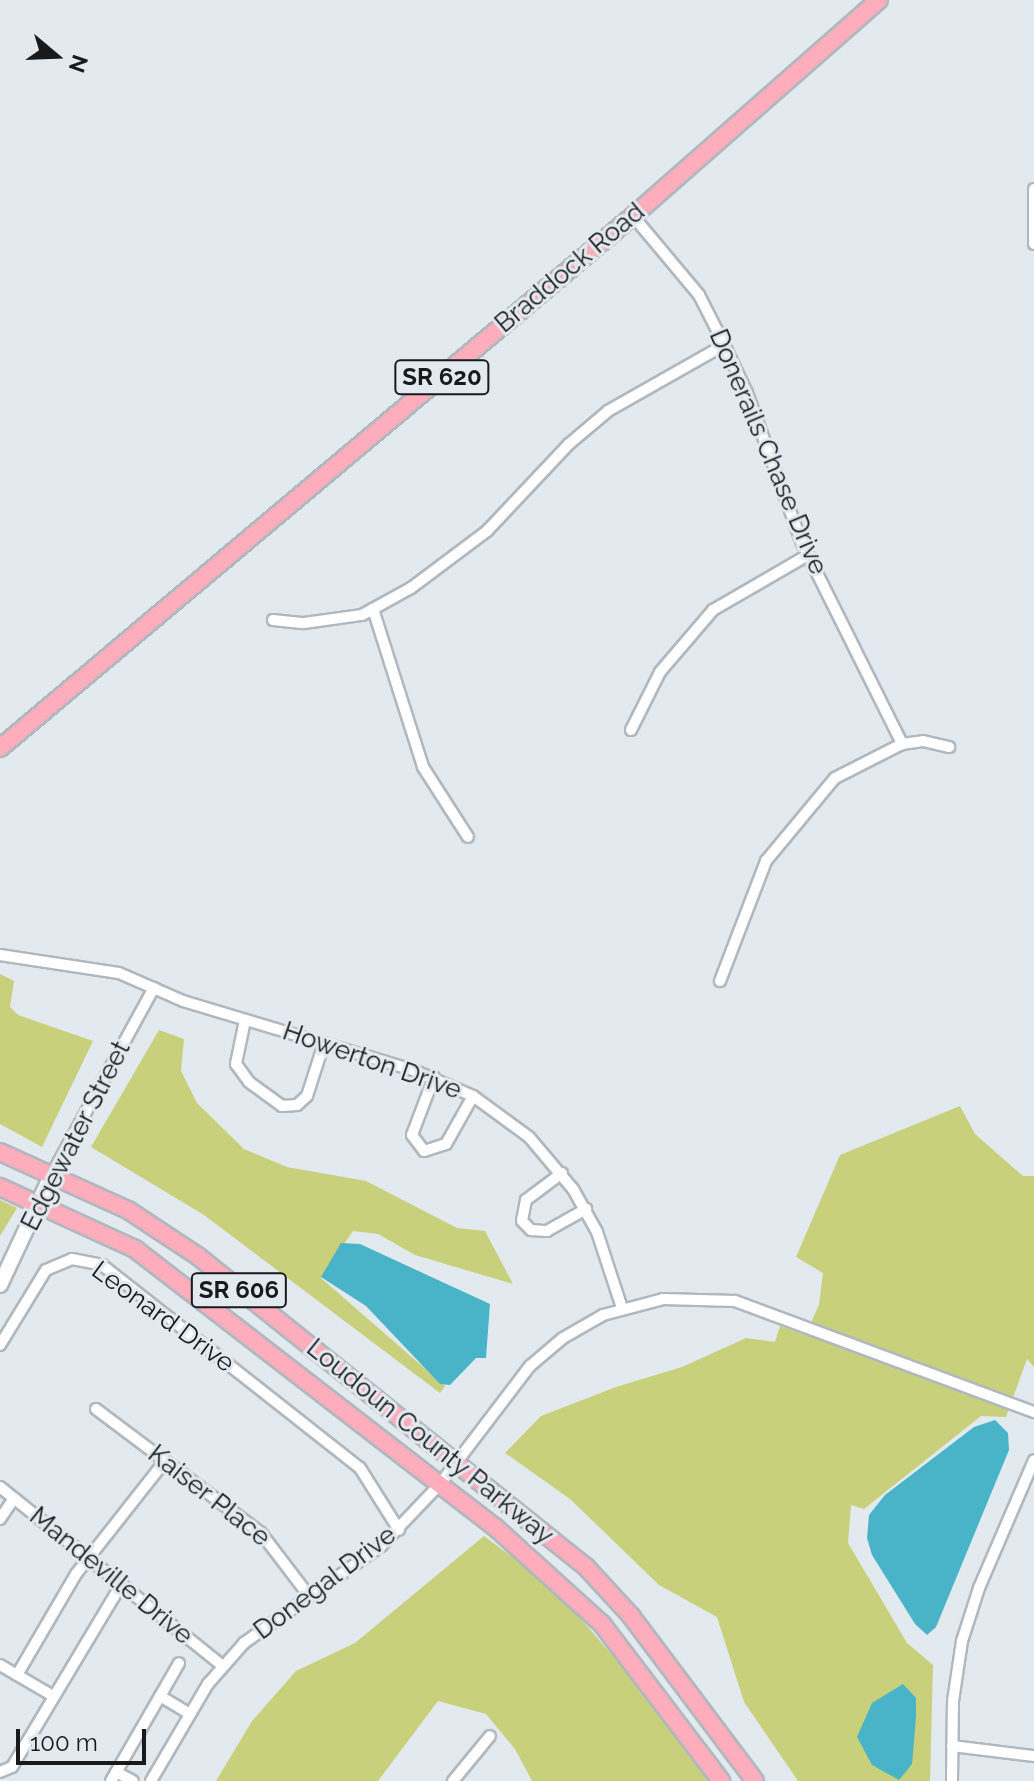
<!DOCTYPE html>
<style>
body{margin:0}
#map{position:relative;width:1034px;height:1781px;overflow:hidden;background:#e2eaf0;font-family:Raleway,sans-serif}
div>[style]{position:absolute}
.green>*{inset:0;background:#c8d07b}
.water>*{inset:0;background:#49b4c7}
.roads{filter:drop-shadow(2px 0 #b0b8be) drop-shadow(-2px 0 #b0b8be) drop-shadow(0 2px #b0b8be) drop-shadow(0 -2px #b0b8be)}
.street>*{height:10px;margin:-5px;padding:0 5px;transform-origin:5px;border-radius:5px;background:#fff}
.secondary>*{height:14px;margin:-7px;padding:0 7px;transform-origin:7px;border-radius:7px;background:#fff}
.primary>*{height:16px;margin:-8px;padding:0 8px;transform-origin:8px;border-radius:8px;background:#fdadbb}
span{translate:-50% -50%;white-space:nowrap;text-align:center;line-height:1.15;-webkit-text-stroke:6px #e2eaf0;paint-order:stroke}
.shield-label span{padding:2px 6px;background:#e2eaf0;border:2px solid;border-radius:6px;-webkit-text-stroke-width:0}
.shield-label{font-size:24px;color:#181a1c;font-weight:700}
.street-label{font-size:26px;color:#181a1c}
.north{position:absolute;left:16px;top:16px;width:80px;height:80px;-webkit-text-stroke:6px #e2eaf0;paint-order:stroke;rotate:109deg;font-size:22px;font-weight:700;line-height:32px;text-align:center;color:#181a1c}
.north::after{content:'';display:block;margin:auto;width:28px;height:36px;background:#181a1c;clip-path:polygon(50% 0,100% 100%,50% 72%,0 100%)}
.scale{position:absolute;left:16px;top:1729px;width:130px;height:36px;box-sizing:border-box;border:4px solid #181a1c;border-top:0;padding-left:10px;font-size:24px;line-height:28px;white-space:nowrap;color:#181a1c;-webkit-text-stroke:6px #e2eaf0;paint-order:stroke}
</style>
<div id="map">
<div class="green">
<div style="clip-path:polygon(0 974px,14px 981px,10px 1007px,18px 1015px,93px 1041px,42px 1147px,0 1124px)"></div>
<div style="clip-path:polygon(159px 1030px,184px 1039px,181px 1071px,197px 1103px,244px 1149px,287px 1167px,366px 1181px,457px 1228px,485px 1231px,513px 1284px,415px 1255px,378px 1234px,353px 1231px,321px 1278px,445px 1386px,440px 1393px,204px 1215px,91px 1147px)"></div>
<div style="clip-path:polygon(960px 1106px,975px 1134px,1023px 1176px,1034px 1176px,1034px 1367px,1027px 1359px,1006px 1417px,981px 1416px,864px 1509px,851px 1505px,848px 1543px,907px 1643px,933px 1665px,930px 1781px,798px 1781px,744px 1702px,717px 1617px,659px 1585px,570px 1499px,505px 1453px,541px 1416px,616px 1387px,682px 1367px,746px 1338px,775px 1342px,780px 1326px,805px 1335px,819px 1305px,823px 1273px,796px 1257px,840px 1155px)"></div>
<div style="clip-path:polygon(0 1200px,17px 1208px,0 1236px)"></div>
<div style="clip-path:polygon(484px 1536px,557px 1591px,631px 1677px,708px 1781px,532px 1781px,515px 1749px,486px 1714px,438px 1701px,378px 1781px,216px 1781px,252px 1721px,296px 1671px,355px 1643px)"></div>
</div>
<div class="water">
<div style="clip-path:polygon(341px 1243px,360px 1244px,490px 1304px,486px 1358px,476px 1358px,450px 1385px,440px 1384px,366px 1306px,321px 1277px)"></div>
<div style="clip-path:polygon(995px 1420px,1008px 1433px,1009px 1450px,936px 1627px,927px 1635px,915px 1624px,872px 1555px,867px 1538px,869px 1515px,885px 1495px,974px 1427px)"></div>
<div style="clip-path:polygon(903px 1684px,916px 1698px,916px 1717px,912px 1764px,899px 1780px,872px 1765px,857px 1737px,872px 1703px)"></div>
</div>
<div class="roads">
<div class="street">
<div style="left:1034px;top:189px;width:55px;rotate:90deg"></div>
<div style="left:633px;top:216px;width:103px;rotate:50.1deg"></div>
<div style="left:699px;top:295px;width:39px;rotate:63deg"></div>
<div style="left:717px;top:330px;width:70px;rotate:64.5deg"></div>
<div style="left:747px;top:393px;width:160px;rotate:69.9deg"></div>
<div style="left:802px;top:543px;width:225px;rotate:63.5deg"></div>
<div style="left:373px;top:609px;width:166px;rotate:72.4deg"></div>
<div style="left:423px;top:767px;width:83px;rotate:57.3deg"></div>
<div style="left:273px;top:620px;width:31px;rotate:6deg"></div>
<div style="left:304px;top:623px;width:59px;rotate:-7.9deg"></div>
<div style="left:362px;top:615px;width:56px;rotate:-28.9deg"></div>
<div style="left:411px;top:588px;width:95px;rotate:-36.9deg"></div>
<div style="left:487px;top:531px;width:120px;rotate:-46.7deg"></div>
<div style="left:569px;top:444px;width:51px;rotate:-40.2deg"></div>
<div style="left:608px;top:411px;width:133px;rotate:-29.6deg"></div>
<div style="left:631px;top:730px;width:65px;rotate:-63.4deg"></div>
<div style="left:660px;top:672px;width:82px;rotate:-49.5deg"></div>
<div style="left:713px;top:610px;width:110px;rotate:-30.1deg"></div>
<div style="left:0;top:955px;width:120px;rotate:8.6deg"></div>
<div style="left:119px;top:973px;width:70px;rotate:23.6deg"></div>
<div style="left:183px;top:1001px;width:240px;rotate:16.7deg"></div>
<div style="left:413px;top:1070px;width:65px;rotate:23.4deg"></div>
<div style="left:473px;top:1096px;width:69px;rotate:36.2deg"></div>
<div style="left:529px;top:1137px;width:68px;rotate:49.8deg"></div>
<div style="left:573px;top:1189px;width:49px;rotate:60.8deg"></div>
<div style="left:597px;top:1232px;width:80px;rotate:71.8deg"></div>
<div style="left:720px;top:981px;width:129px;rotate:-69deg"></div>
<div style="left:766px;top:861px;width:108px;rotate:-50.3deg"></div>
<div style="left:835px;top:778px;width:75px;rotate:-26.9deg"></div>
<div style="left:902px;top:744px;width:21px;rotate:-8deg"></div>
<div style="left:923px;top:741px;width:27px;rotate:13deg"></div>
<div style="left:245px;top:1020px;width:45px;rotate:101.6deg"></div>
<div style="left:236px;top:1064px;width:22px;rotate:54deg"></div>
<div style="left:249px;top:1082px;width:41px;rotate:36deg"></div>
<div style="left:282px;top:1106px;width:15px;rotate:-4deg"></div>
<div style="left:297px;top:1105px;width:13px;rotate:-42deg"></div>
<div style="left:307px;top:1096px;width:56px;rotate:-72.2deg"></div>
<div style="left:434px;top:1077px;width:62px;rotate:110.8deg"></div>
<div style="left:412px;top:1135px;width:20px;rotate:53deg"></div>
<div style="left:424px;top:1151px;width:23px;rotate:-18deg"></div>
<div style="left:446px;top:1144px;width:55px;rotate:-60.6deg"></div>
<div style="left:562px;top:1173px;width:45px;rotate:143.1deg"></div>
<div style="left:526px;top:1200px;width:21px;rotate:101deg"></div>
<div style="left:522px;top:1221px;width:13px;rotate:45deg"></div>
<div style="left:531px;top:1230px;width:16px;rotate:4deg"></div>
<div style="left:547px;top:1231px;width:45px;rotate:-29.4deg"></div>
<div style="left:52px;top:1174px;width:212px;rotate:-61.3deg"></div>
<div style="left:0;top:1345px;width:88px;rotate:-58.5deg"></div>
<div style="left:46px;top:1270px;width:28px;rotate:-23deg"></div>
<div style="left:72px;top:1259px;width:31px;rotate:11deg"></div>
<div style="left:102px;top:1265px;width:328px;rotate:38.2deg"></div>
<div style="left:360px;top:1468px;width:73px;rotate:57.8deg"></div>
<div style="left:96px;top:1409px;width:206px;rotate:36.9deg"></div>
<div style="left:261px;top:1533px;width:79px;rotate:52.7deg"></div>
<div style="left:0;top:1487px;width:286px;rotate:38.8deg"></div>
<div style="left:0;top:1519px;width:25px;rotate:-56deg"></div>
<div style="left:0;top:1665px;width:61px;rotate:30.3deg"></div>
<div style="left:17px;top:1675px;width:117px;rotate:-59.7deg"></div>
<div style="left:76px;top:1574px;width:144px;rotate:-51.8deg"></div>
<div style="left:160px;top:1696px;width:35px;rotate:31deg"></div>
<div style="left:952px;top:1746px;width:83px;rotate:7deg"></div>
<div style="left:0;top:1772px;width:13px;rotate:-23deg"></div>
<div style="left:12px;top:1767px;width:214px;rotate:-59.1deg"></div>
<div style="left:116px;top:1772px;width:19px;rotate:28deg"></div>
<div style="left:111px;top:1781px;width:136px;rotate:-60deg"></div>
<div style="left:151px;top:1781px;width:113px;rotate:-59.6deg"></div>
<div style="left:208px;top:1684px;width:55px;rotate:-48.7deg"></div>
<div style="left:244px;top:1643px;width:168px;rotate:-35.3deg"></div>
<div style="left:381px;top:1546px;width:86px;rotate:-46.4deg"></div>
<div style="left:440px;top:1484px;width:148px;rotate:-52.7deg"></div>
<div style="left:530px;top:1366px;width:43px;rotate:-40.3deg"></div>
<div style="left:563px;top:1338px;width:46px;rotate:-29.9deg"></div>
<div style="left:603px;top:1315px;width:62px;rotate:-14.9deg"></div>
<div style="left:663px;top:1299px;width:72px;rotate:1.6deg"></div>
<div style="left:735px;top:1301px;width:319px;rotate:20.4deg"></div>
<div style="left:453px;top:1781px;width:58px;rotate:-50.6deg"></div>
<div style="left:952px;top:1781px;width:80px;rotate:-89.3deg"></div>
<div style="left:953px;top:1701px;width:61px;rotate:-81.5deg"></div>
<div style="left:962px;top:1641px;width:56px;rotate:-72.2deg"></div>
<div style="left:979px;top:1588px;width:139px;rotate:-66.7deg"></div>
</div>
<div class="secondary">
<div style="left:0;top:1285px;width:123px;rotate:-64.9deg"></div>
</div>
<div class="primary">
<div style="left:0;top:748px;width:827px;rotate:-40.05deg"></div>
<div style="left:633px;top:216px;width:327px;rotate:-41.3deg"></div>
<div style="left:0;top:1152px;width:141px;rotate:24.4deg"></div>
<div style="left:128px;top:1210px;width:85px;rotate:33.5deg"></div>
<div style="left:199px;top:1257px;width:496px;rotate:38.7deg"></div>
<div style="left:586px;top:1567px;width:67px;rotate:47.4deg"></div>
<div style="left:631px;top:1616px;width:206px;rotate:53.1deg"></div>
<div style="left:0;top:1187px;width:149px;rotate:24.7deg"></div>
<div style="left:135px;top:1249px;width:456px;rotate:37.7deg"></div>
<div style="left:496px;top:1528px;width:143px;rotate:42.2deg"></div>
<div style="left:602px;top:1624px;width:197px;rotate:52.8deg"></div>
</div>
</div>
<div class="shield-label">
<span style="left:442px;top:377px">SR 620</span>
<span style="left:239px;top:1290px">SR 606</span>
</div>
<div class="street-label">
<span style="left:570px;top:268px;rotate:-40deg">Braddock Road</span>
<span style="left:768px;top:452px;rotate:67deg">Donerails Chase Drive</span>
<span style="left:372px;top:1061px;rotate:19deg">Howerton Drive</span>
<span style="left:76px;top:1136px;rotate:-63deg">Edgewater Street</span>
<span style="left:163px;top:1317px;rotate:36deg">Leonard Drive</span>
<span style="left:430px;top:1442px;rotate:39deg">Loudoun County Parkway</span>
<span style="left:209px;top:1496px;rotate:38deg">Kaiser Place</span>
<span style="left:111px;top:1576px;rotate:39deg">Mandeville Drive</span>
<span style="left:325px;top:1583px;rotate:-37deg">Donegal Drive</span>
</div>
<div class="north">N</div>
<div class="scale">100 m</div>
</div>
